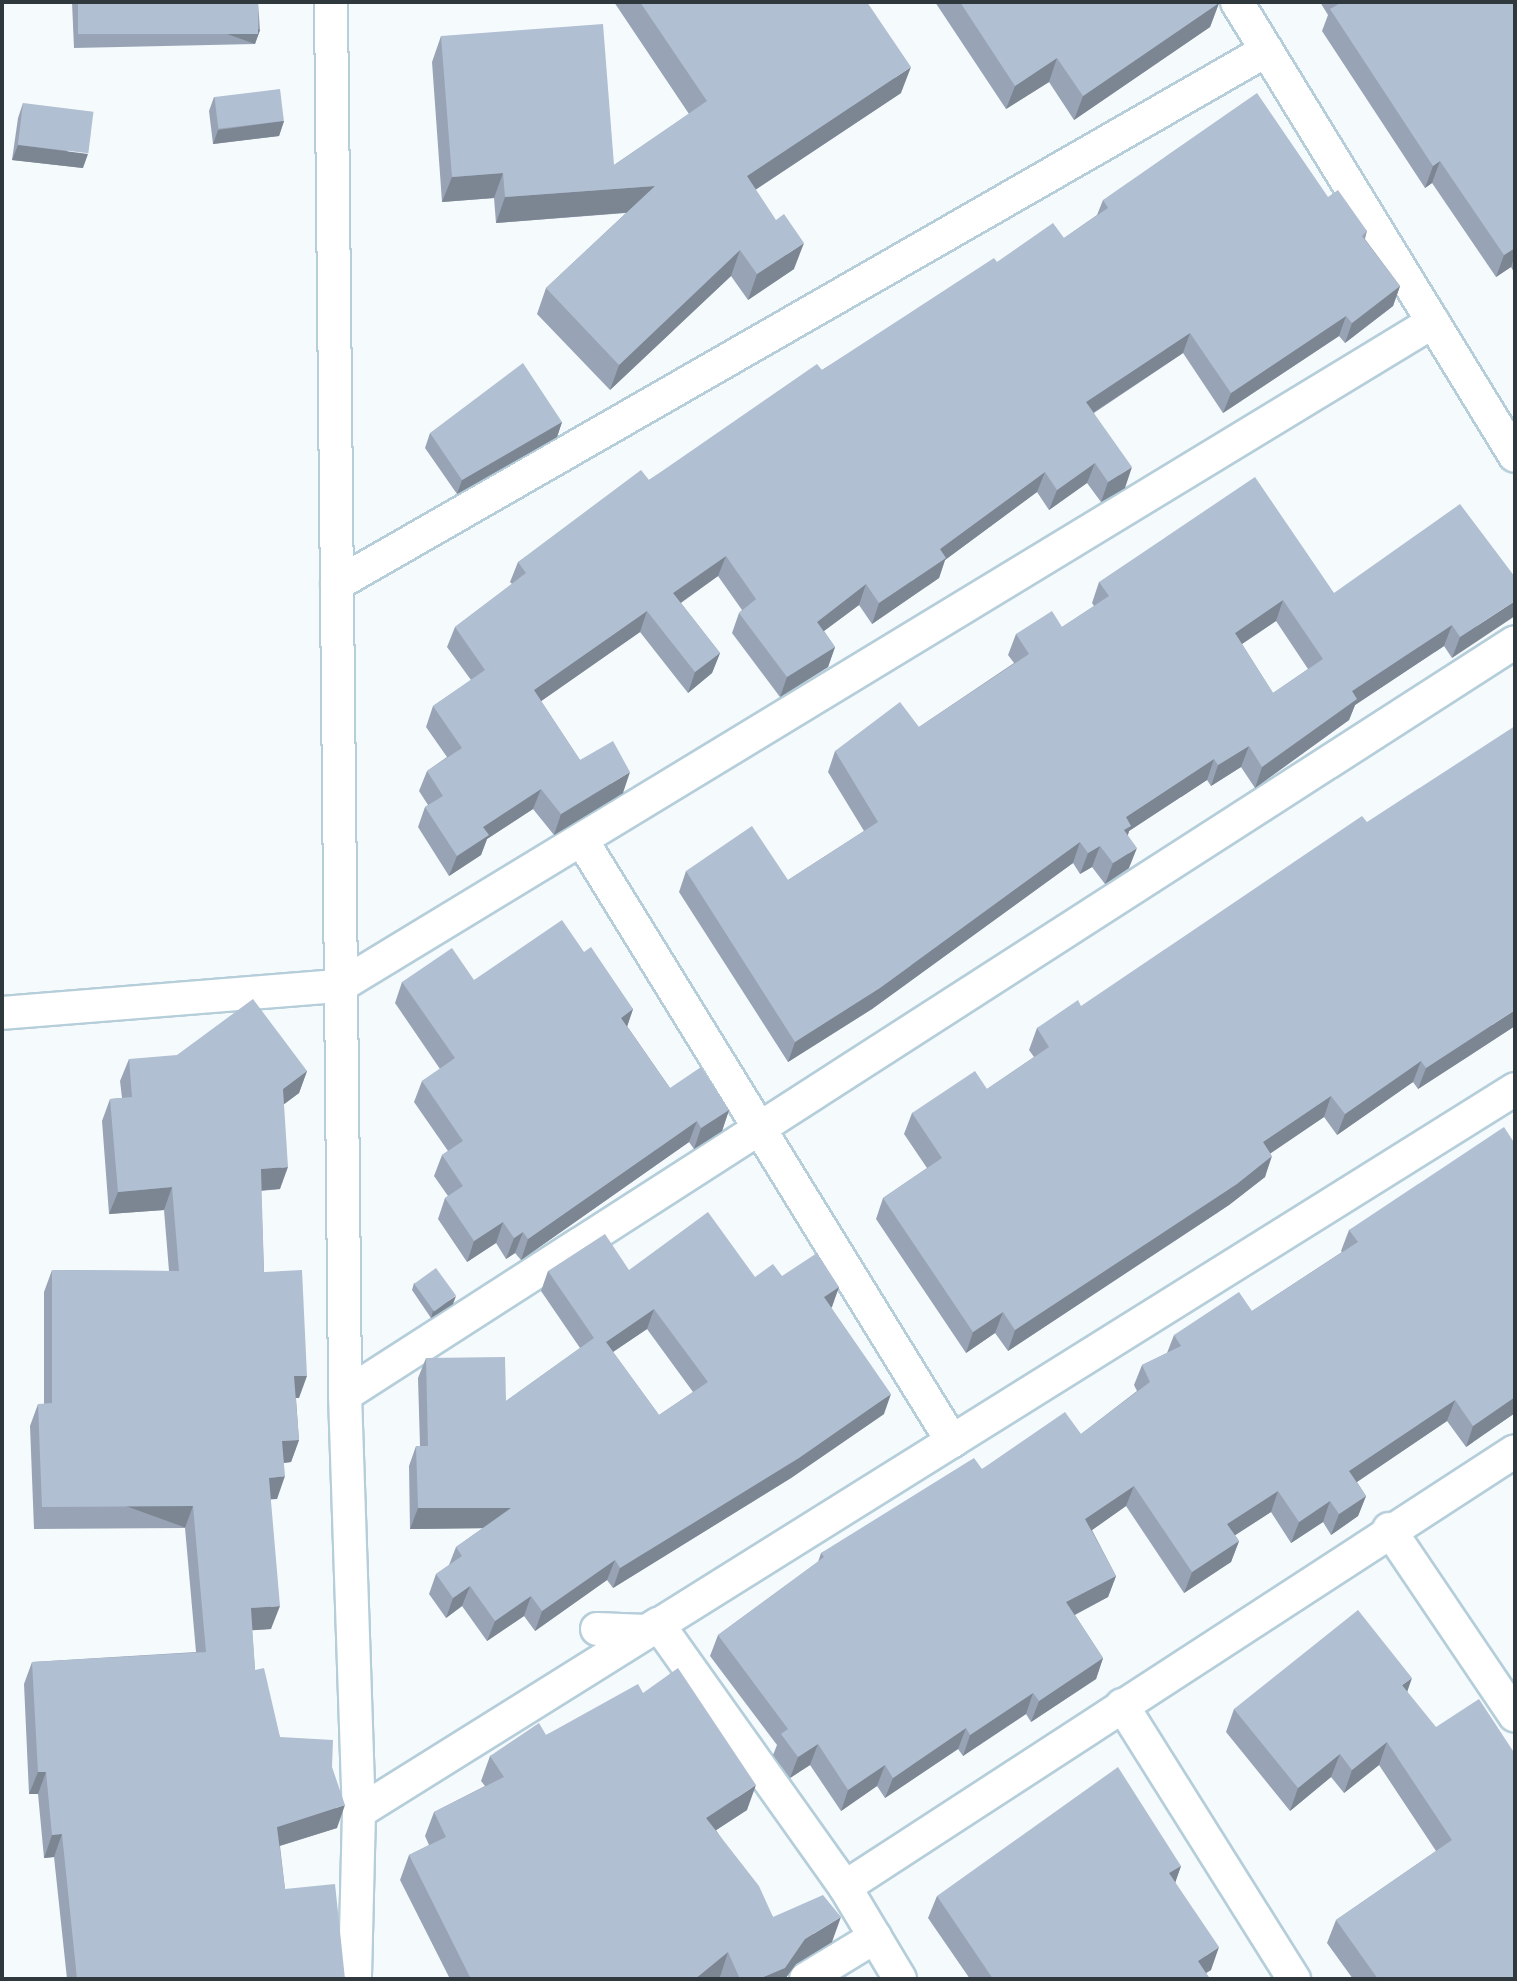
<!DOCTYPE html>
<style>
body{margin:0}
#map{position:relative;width:1517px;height:1981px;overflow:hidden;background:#f5fafd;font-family:"Nunito Sans",sans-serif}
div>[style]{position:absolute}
.roads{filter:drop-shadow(2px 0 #b5ceda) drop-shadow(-2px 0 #b5ceda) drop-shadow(0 2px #b5ceda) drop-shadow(0 -2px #b5ceda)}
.street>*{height:32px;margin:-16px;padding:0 16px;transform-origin:16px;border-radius:16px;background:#fff}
.wall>*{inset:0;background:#98a4b5}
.shaded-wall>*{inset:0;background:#7c8693;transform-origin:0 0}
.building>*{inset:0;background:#b1bfd2;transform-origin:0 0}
span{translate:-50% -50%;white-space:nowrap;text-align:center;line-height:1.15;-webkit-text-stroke:5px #fff;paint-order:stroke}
.frame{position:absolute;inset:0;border:4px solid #2e383d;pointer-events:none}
</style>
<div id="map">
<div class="roads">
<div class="street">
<div style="left:331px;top:2px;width:1393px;rotate:89.42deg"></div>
<div style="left:345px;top:1395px;width:417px;rotate:88.1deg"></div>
<div style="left:359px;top:1812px;width:167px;rotate:91.4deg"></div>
<div style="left:1237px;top:2px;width:532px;rotate:58.52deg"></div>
<div style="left:337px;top:584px;width:1072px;rotate:-29.86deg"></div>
<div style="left:583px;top:842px;width:704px;rotate:58.37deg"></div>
<div style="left:2px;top:1013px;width:339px;rotate:-4.6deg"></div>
<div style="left:340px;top:986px;width:1279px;rotate:-31.28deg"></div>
<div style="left:345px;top:1395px;width:1391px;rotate:-32.76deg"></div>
<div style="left:1389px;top:1529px;width:225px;rotate:56deg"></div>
<div style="left:597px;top:1629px;width:49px;rotate:2.3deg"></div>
<div style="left:646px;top:1631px;width:14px;rotate:-30deg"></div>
<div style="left:658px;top:1624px;width:323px;rotate:54.6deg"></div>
<div style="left:845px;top:1887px;width:107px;rotate:59.1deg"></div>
<div style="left:1122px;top:1705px;width:324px;rotate:57.9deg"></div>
<div style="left:359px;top:1812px;width:1363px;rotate:-32.02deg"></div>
<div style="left:845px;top:1887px;width:799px;rotate:-33.05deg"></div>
<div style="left:806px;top:1979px;width:81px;rotate:-31.3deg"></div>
</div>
</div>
<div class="wall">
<div style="clip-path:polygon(72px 2px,258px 2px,260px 30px,255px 44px,74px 48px)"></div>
<div style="clip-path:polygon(614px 2px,867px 2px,901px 93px,755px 190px,794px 269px,748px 300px,731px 276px,610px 390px,537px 314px,546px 288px,626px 213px,496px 223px,494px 198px,442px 202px,432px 62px,441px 36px,614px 165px,689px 114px)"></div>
<div style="clip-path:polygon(935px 2px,1218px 2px,1219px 3px,1210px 27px,1074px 120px,1049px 82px,1006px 109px)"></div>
<div style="clip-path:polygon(1320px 2px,1515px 2px,1515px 274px,1511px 267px,1496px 277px,1432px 183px,1425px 188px,1322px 31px,1328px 15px)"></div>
<div style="clip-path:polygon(214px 97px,284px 121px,279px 136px,213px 144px,209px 111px)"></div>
<div style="clip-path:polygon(23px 103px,83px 168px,12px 160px,18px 118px)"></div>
<div style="clip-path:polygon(1328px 197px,1367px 231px,1365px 239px,1400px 286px,1393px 306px,1345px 343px,1339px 336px,1223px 413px,1183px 353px,1094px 413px,1125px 488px,1101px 502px,1087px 483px,1049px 510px,1037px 492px,945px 560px,939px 578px,872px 624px,859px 605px,824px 631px,835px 647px,828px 667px,780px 697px,732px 633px,739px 613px,742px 610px,718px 576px,681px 603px,720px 653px,712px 673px,688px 693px,640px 632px,541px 701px,580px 760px,623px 793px,554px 835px,533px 809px,487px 839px,481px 855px,449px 876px,418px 827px,425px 807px,428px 805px,419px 791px,427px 771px,447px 757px,426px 727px,433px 706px,471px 680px,447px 647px,455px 627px,512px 584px,510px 582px,518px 562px,649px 480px,822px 370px,997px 262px,1064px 238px,1097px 215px,1103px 200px)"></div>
<div style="clip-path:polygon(562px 422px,557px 437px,457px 494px,425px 448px,430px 433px)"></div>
<div style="clip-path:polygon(evenodd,1515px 577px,1452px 658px,1444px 646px,1355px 705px,1349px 720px,1255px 788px,1241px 767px,1211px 786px,1207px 780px,1129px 831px,1128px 835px,1129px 868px,1105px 884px,1092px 867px,1080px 874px,1073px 863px,872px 1009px,788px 1062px,679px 892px,686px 871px,788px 880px,864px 831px,828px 772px,835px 751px,919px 727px,1014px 663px,1008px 655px,1016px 634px,1062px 627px,1094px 606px,1092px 603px,1099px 582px,1334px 593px,1515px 577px,1276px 621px,1308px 669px,1273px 693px,1242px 644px,1276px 621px)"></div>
<div style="clip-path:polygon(584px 952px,633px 1009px,627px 1026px,670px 1088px,729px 1110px,722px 1131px,694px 1149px,689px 1142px,521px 1260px,515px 1253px,506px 1259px,496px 1243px,467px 1262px,438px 1219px,445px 1198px,448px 1196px,434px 1176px,442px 1155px,448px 1151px,414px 1102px,422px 1081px,440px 1069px,395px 1003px,402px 982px,474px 980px)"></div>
<div style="clip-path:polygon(1081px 1006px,1515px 1026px,1418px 1089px,1413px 1082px,1337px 1135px,1324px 1117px,1270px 1153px,1265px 1177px,1229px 1205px,1008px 1351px,995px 1333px,966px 1353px,876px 1219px,883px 1198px,927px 1168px,904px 1134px,912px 1113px,987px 1089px,1034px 1057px,1029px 1050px,1037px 1028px)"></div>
<div style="clip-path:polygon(129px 1059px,307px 1071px,299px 1093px,284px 1104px,280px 1189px,261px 1191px,264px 1272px,299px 1398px,296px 1398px,299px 1440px,291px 1462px,284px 1463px,277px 1499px,271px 1499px,271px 1629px,252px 1630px,255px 1670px,280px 1737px,332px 1767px,337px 1828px,280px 1846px,285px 1889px,345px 1979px,67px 1979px,54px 1857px,44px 1858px,38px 1794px,29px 1794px,24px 1684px,32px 1662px,196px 1652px,185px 1528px,34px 1529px,30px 1426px,38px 1404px,44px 1404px,44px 1292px,52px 1270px,169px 1271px,164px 1210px,109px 1214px,102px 1121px,110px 1099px,122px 1098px,120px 1081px)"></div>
<div style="clip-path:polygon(1515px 1144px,1515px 1413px,1466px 1447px,1447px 1421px,1357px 1482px,1366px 1496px,1358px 1516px,1331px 1535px,1323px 1522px,1291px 1543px,1271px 1512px,1235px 1535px,1239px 1541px,1231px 1562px,1184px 1593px,1126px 1506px,1092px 1530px,1116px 1576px,1108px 1597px,1075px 1615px,1103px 1658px,1096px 1679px,1031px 1722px,1026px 1714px,963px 1756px,958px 1749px,885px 1798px,877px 1786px,841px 1811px,810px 1765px,790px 1778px,773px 1755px,777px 1745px,710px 1656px,718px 1635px,818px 1562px,821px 1553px,982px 1469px,1081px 1434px,1137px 1391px,1134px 1385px,1142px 1365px,1167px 1353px,1174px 1335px,1252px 1311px,1342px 1252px,1341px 1251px,1349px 1230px)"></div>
<div style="clip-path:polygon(evenodd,629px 1270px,755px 1277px,782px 1276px,839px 1287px,831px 1307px,884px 1414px,791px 1478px,613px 1588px,607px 1580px,535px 1631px,524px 1616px,487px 1641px,462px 1606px,446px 1618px,429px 1594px,436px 1574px,449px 1565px,456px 1547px,483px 1528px,410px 1529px,409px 1466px,416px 1446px,420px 1446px,418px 1378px,426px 1358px,506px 1401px,580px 1348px,541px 1291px,548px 1271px,629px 1270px,647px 1329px,693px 1392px,659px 1415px,613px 1352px,647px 1329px)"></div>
<div style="clip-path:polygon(414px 1283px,453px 1304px,431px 1318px,412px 1290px)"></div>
<div style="clip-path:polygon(1407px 1691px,1515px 1979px,1353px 1979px,1327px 1943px,1336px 1920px,1436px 1851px,1379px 1765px,1344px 1793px,1331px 1777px,1290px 1811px,1226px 1732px,1234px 1709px)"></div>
<div style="clip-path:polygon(643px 1693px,747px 1810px,716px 1830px,773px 1917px,832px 1942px,796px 1964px,785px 1979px,721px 1979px,720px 1977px,717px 1979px,450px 1979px,400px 1880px,409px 1855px,429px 1845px,425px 1836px,434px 1812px,485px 1786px,481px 1781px,490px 1756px,546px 1735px)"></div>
<div style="clip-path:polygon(1181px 1866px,1175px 1882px,1211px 1970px,1206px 1973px,1210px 1979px,970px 1979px,928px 1918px,937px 1896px)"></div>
</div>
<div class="shaded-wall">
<div style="clip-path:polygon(1219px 3px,1210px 27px,1074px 120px,1083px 96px)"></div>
<div style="left:260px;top:30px;width:15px;height:181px;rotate:110deg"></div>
<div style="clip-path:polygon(1057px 58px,1049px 82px,1006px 109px,1015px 86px)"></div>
<div style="clip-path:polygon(911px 67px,901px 93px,737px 202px,747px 176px)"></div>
<div style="clip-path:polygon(284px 121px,279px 136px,213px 144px,218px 130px)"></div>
<div style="clip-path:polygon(18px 145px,88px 154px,83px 168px,12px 160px)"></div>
<div style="clip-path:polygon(1440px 161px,1432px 183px,1425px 188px,1433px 166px)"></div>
<div style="clip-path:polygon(503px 173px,494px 198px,442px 202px,452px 177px)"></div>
<div style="clip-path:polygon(655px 186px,646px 211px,496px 223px,505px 197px)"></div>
<div style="clip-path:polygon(804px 243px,794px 269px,748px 300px,757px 274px)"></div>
<div style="clip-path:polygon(1515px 248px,1515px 255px,1511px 267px,1496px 277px,1504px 255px)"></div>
<div style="clip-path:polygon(740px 250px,731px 276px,610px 390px,619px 365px)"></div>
<div style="clip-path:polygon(1400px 286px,1393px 306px,1345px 343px,1352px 323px)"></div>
<div style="clip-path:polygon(1346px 316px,1339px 336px,1223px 413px,1231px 393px)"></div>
<div style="clip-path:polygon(1190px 333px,1183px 353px,1079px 422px,1086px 402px)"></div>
<div style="clip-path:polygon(562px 422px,557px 437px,457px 494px,462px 480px)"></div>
<div style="clip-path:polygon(1095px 463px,1087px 483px,1049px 510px,1057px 490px)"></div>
<div style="clip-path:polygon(1132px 467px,1125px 488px,1101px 502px,1108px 482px)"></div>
<div style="clip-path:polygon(1045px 472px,1037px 492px,945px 560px,939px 578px,872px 624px,879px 603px,940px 549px)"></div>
<div style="clip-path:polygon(726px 556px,718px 576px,666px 613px,673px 593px)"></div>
<div style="clip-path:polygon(866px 584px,859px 605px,809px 642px,817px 622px)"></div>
<div style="clip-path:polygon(1283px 600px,1276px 621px,1227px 654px,1235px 633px)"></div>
<div style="clip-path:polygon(1515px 601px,1515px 616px,1452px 658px,1460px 637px)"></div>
<div style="clip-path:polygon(647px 611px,640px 632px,527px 711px,534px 690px)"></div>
<div style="clip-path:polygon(1452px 625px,1444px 646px,1355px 705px,1349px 720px,1255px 788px,1262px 767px,1352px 691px)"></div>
<div style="clip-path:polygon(835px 647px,828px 667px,780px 697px,787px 677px)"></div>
<div style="clip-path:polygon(720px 653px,712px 673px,688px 693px,695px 672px)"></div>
<div style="clip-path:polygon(1249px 746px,1241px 767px,1211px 786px,1218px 765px)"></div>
<div style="clip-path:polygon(1214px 759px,1207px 780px,1129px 831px,1124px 847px,1116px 851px,1126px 817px)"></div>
<div style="clip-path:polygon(630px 772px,623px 793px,554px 835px,561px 814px)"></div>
<div style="clip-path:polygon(541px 789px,533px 809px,487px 839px,481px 855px,449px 876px,457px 856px,483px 827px)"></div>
<div style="clip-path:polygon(1080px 842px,1073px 863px,872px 1009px,788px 1062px,795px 1042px)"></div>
<div style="clip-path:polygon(1100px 846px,1092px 867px,1080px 874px,1088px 853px)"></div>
<div style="clip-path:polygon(1137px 848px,1129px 868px,1105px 884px,1113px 863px)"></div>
<div style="clip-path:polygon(633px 1009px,626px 1030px,621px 1018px)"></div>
<div style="clip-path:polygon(1515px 1010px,1515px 1026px,1418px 1089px,1426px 1068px)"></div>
<div style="clip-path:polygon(1421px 1061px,1413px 1082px,1337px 1135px,1345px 1114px)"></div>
<div style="clip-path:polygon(307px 1071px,299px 1093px,275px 1111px,283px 1089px)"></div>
<div style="clip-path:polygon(1331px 1096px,1324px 1117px,1255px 1164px,1263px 1142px)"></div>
<div style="clip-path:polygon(729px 1110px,722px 1131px,694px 1149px,701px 1128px)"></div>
<div style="clip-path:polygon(697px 1121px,689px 1142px,521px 1260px,528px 1239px)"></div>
<div style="clip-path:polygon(1272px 1156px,1265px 1177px,1229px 1205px,1008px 1351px,1015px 1330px)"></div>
<div style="clip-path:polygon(288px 1167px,280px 1189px,252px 1191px,261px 1169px)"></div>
<div style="clip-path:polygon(172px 1187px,164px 1210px,109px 1214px,118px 1192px)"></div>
<div style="clip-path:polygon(503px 1222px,496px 1243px,467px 1262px,474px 1241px)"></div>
<div style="clip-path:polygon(523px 1232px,515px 1253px,506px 1259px,514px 1238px)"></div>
<div style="clip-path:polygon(839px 1287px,832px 1307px,817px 1317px,824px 1297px)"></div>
<div style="clip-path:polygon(456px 1296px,453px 1304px,431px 1318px,433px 1311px)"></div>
<div style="clip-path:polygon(654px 1309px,647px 1329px,598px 1362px,606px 1342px)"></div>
<div style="clip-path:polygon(1003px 1312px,995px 1333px,966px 1353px,973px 1332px)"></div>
<div style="clip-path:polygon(294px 1376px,307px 1376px,299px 1398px,286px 1398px)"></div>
<div style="clip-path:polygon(891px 1394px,884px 1414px,791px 1478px,613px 1588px,620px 1568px)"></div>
<div style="clip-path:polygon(1515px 1397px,1515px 1413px,1466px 1447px,1473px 1426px)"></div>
<div style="clip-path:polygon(1455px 1400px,1447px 1421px,1342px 1492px,1349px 1471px)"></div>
<div style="clip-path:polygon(299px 1440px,291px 1462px,274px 1464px,282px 1441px)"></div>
<div style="clip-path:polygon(285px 1476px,277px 1499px,261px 1500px,269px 1478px)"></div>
<div style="clip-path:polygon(1134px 1486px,1126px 1506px,1078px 1540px,1085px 1519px)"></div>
<div style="clip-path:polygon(1278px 1491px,1271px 1512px,1220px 1545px,1227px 1524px)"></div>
<div style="clip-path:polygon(1366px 1496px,1358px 1516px,1331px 1535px,1339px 1514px)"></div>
<div style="clip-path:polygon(1330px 1501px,1323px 1522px,1291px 1543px,1299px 1522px)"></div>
<div style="left:193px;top:1506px;width:23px;height:151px;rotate:110deg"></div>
<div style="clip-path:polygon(418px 1508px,511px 1508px,504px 1528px,410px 1529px)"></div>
<div style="clip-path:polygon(1239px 1541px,1231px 1562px,1184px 1593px,1192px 1572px)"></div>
<div style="clip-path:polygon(615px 1560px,607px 1580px,535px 1631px,542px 1611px)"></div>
<div style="clip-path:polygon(1116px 1576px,1108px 1597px,1059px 1623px,1066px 1602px)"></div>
<div style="clip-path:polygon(470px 1586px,462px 1606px,446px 1618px,453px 1598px)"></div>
<div style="clip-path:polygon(531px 1596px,524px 1616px,487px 1641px,495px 1621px)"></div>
<div style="clip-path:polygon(280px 1606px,271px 1629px,242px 1631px,251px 1608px)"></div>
<div style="clip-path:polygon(1103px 1658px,1096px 1679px,1031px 1722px,1039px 1701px)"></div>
<div style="clip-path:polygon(1412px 1678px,1404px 1701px,1402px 1685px)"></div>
<div style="clip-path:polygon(1033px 1693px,1026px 1714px,963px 1756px,970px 1735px)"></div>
<div style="clip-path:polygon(966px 1728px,958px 1749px,885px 1798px,893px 1778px)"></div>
<div style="clip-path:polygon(1387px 1742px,1379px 1765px,1344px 1793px,1352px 1770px)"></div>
<div style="clip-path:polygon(818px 1744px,810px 1765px,790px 1778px,798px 1757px)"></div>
<div style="clip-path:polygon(1340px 1754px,1331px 1777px,1290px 1811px,1298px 1788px)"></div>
<div style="clip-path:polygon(885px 1765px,877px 1786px,841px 1811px,848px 1790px)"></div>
<div style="clip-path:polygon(38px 1772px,46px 1772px,38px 1794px,29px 1794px)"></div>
<div style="clip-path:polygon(756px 1785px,747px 1810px,698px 1842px,706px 1818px)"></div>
<div style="clip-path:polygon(345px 1805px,337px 1828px,269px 1849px,277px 1827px)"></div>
<div style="clip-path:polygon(62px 1834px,54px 1857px,44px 1858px,52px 1835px)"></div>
<div style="clip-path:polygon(1181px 1866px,1173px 1889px,1169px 1873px)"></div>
<div style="clip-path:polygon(841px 1917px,832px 1942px,796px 1964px,785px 1979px,759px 1979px,805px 1939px)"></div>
<div style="clip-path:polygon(1219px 1947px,1211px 1970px,1196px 1979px,1198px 1961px)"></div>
<div style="clip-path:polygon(728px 1952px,720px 1977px,717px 1979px,695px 1979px)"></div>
</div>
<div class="building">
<div style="left:78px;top:2px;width:180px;height:32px"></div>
<div style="clip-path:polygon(640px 2px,867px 2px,911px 67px,747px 176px,776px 220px,784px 214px,804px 243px,757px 274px,740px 250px,619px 365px,546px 288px,655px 186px,505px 197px,503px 173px,452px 177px,441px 36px,603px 24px,614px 165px,707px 101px)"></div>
<div style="clip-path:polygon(960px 2px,1218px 2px,1219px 3px,1083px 96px,1057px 58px,1015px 86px)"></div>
<div style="clip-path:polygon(1342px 2px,1515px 2px,1515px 248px,1504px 255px,1440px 161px,1433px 166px,1330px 9px)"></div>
<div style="left:280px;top:89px;width:32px;height:66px;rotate:83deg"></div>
<div style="clip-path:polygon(1257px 93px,1328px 197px,1338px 190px,1367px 231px,1362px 236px,1400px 286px,1352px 323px,1346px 316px,1231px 393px,1190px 333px,1086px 402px,1132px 467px,1108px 482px,1095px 463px,1057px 490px,1045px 472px,940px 549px,946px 558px,879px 603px,866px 584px,817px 622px,835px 647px,787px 677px,739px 613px,756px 599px,726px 556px,673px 593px,720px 653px,695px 672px,647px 611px,534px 690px,580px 760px,613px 741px,630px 772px,561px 814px,541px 789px,483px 827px,489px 835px,457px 856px,425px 807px,443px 796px,427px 771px,462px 748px,433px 706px,485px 670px,455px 627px,526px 573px,518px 562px,641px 470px,649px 480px,817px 364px,822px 370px,994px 258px,997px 262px,1053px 223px,1064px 238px,1108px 208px,1103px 200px)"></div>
<div style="left:23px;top:103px;width:71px;height:42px;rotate:7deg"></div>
<div style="clip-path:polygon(523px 363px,562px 422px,462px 480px,430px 433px)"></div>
<div style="clip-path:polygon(evenodd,1255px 477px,1334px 593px,1460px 504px,1515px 577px,1515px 601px,1460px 637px,1452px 625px,1352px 691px,1357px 699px,1262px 767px,1249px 746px,1218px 765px,1214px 759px,1126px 817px,1131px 826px,1124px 830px,1137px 848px,1113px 863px,1100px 846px,1088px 853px,1080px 842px,880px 988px,795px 1042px,686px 871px,752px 826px,788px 880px,878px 822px,835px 751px,900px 702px,919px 727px,1029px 654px,1016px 634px,1052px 611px,1062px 627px,1109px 596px,1099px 582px,1255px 477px,1283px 600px,1323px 659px,1273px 693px,1235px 633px,1283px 600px)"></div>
<div style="clip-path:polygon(1515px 726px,1515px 1010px,1426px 1068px,1421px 1061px,1345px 1114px,1331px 1096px,1263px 1142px,1272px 1156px,1237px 1184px,1015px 1330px,1003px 1312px,973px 1332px,883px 1198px,942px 1158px,912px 1113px,975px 1071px,987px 1089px,1049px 1047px,1037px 1028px,1078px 1000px,1081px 1006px,1362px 816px,1367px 822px)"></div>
<div style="clip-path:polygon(562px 920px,584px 952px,591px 947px,633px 1009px,621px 1018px,670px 1088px,701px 1067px,729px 1110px,701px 1128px,697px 1121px,528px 1239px,523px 1232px,514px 1238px,503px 1222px,474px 1241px,445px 1198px,463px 1186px,442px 1155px,463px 1141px,422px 1081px,455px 1058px,402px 982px,452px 948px,474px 980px)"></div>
<div style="clip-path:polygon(253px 999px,307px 1071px,283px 1089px,288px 1167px,261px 1169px,264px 1272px,302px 1270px,307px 1376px,294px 1376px,299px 1440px,282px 1441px,285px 1476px,269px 1478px,280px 1606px,251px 1608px,255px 1670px,264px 1668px,280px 1737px,333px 1740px,332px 1767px,345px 1805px,277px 1827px,285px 1889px,335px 1884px,345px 1979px,77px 1979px,62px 1834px,52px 1835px,46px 1772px,38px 1772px,32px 1662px,206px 1652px,193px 1506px,42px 1507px,38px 1404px,52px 1403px,52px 1270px,179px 1271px,172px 1187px,118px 1192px,110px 1099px,132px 1097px,129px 1059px,177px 1055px)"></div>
<div style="clip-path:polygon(1504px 1127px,1515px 1144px,1515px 1397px,1473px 1426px,1455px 1400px,1349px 1471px,1366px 1496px,1339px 1514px,1330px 1501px,1299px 1522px,1278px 1491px,1227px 1524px,1239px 1541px,1192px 1572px,1134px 1486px,1085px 1519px,1116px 1576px,1066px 1602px,1103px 1658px,1039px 1701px,1033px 1693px,970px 1735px,966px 1728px,893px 1778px,885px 1765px,848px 1790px,818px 1744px,798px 1757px,781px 1734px,788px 1729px,718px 1635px,824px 1557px,821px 1553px,974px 1458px,982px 1469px,1065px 1412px,1081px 1434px,1150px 1382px,1142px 1365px,1181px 1346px,1174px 1335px,1239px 1292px,1252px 1311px,1358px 1242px,1349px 1230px)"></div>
<div style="clip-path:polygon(evenodd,708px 1212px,755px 1277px,773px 1264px,782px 1276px,817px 1253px,839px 1287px,824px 1297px,891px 1394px,799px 1458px,620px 1568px,615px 1560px,542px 1611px,531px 1596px,495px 1621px,470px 1586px,453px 1598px,436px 1574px,462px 1556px,456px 1547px,511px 1508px,418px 1508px,416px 1446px,428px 1446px,426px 1358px,505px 1357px,506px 1401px,594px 1338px,548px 1271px,605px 1234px,629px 1270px,708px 1212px,654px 1309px,708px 1382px,659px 1415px,606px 1342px,654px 1309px)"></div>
<div style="left:436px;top:1268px;width:34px;height:27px;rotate:54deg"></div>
<div style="clip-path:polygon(1358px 1610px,1412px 1678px,1402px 1685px,1436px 1727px,1479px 1699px,1515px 1754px,1515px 1979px,1378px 1979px,1336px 1920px,1452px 1840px,1387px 1742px,1352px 1770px,1340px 1754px,1298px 1788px,1234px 1709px)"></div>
<div style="clip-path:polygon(678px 1668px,756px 1785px,706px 1818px,759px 1886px,773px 1917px,823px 1895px,841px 1917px,805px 1939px,785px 1968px,759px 1979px,740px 1979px,728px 1952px,695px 1979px,471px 1979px,409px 1855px,446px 1837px,434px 1812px,504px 1777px,490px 1756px,539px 1723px,546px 1735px,638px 1684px,643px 1693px)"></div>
<div style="clip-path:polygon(1118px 1767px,1181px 1866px,1169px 1873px,1219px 1947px,1198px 1961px,1210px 1979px,993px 1979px,937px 1896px)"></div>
</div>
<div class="frame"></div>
</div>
